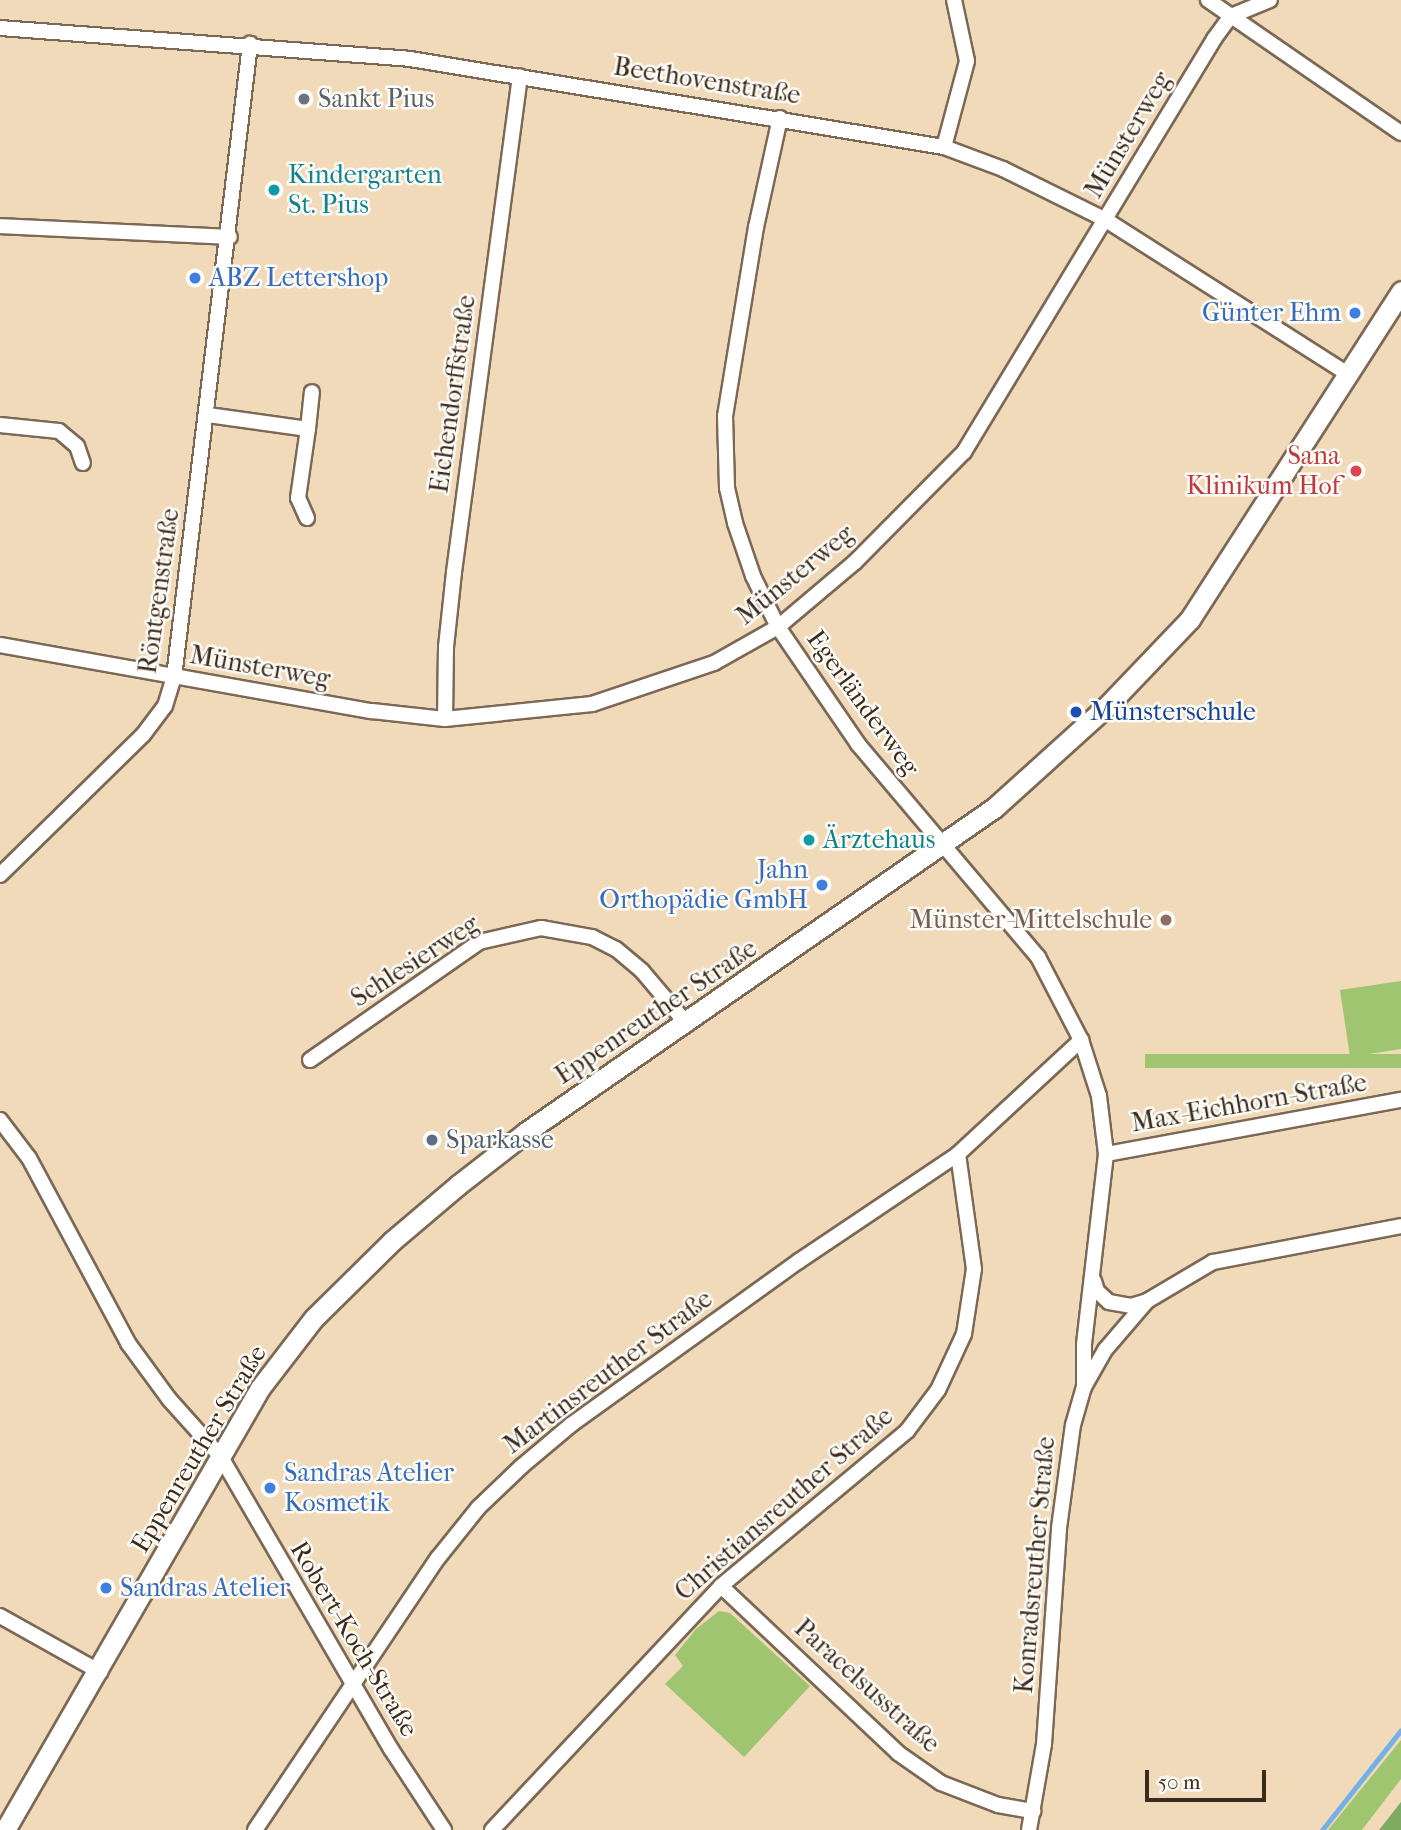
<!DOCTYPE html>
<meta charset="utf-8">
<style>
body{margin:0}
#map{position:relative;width:1401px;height:1830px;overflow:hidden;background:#f1daba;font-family:"IM FELL French Canon",serif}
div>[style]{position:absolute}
.green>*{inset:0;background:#9fc570;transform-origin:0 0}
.forest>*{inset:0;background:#7faa62}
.stream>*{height:5px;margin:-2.5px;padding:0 2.5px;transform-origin:2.5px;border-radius:2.5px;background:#73b0e5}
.roads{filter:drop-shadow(2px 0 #7b6855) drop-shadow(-2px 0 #7b6855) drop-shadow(0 2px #7b6855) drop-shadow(0 -2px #7b6855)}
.street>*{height:14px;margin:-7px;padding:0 7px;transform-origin:7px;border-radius:7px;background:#fff}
.secondary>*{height:19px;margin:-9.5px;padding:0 9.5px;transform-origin:9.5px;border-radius:9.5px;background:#fff}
.dots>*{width:19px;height:19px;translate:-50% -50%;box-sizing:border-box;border:4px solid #fdfcf7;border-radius:50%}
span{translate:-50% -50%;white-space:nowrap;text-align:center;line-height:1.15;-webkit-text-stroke:5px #fdfcf7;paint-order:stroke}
.street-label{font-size:26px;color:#3b2a1e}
.worship-label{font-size:26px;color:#5b616d}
.left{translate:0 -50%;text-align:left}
.culture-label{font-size:26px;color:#0d838f}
.shop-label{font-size:26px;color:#366cbe}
.right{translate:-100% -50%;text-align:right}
.health-label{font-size:26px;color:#be3a42}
.transit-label{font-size:26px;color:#164399}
.education-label{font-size:26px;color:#785e54}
.service-label{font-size:26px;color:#4e5e75}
.scale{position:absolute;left:1145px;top:1770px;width:121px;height:32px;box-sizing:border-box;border:4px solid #3b2a1e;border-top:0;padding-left:9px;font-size:21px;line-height:24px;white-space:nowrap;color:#3b2a1e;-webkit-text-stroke:5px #fdfcf7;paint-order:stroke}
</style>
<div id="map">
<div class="green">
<div style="clip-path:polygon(1401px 981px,1401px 1049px,1350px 1057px,1340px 990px)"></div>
<div style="left:1401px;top:1054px;width:14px;height:256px;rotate:90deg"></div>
<div style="clip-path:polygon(719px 1611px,730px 1613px,810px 1686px,744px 1757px,665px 1684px,683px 1666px,675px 1655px,696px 1629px)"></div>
<div style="clip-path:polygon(1401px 1740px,1401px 1779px,1362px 1830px,1328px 1830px)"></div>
</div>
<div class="forest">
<div style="clip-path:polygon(1401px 1802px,1401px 1830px,1379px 1830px)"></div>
</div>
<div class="stream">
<div style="left:1322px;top:1830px;width:127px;rotate:-51.7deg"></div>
</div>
<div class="roads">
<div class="street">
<div style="left:1208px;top:0;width:234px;rotate:34.6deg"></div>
<div style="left:0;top:28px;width:411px;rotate:4.3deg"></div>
<div style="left:410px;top:59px;width:541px;rotate:9.36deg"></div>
<div style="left:944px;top:147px;width:63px;rotate:20.4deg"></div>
<div style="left:1003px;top:169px;width:115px;rotate:26.3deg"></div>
<div style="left:1106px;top:220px;width:287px;rotate:32.5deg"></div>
<div style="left:780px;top:118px;width:112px;rotate:102.4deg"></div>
<div style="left:756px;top:227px;width:192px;rotate:99.3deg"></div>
<div style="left:725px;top:416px;width:72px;rotate:88.4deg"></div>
<div style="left:727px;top:488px;width:36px;rotate:77deg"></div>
<div style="left:735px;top:523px;width:56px;rotate:71.2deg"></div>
<div style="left:753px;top:576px;width:57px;rotate:63.9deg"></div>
<div style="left:778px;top:627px;width:142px;rotate:55.6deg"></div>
<div style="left:858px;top:744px;width:279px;rotate:49.8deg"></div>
<div style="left:1038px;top:957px;width:93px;rotate:62.6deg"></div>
<div style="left:1081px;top:1040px;width:59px;rotate:72.2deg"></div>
<div style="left:1099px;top:1096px;width:58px;rotate:83.1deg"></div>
<div style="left:1106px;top:1154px;width:192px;rotate:96.6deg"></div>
<div style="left:1084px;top:1345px;width:42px;rotate:90deg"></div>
<div style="left:944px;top:147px;width:89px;rotate:-75deg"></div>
<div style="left:967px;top:61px;width:62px;rotate:-102deg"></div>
<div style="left:0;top:226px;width:230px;rotate:2.7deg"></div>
<div style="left:208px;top:415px;width:101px;rotate:8deg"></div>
<div style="left:308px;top:429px;width:37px;rotate:-84deg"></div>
<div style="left:0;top:425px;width:59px;rotate:5.8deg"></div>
<div style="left:59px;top:431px;width:23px;rotate:40deg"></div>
<div style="left:77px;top:446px;width:18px;rotate:71deg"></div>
<div style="left:307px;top:518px;width:22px;rotate:-114deg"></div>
<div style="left:298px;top:498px;width:70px;rotate:-81.8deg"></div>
<div style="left:0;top:645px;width:378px;rotate:10.1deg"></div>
<div style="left:372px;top:711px;width:73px;rotate:6.3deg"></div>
<div style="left:445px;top:719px;width:148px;rotate:-5.8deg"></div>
<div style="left:592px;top:704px;width:129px;rotate:-18.6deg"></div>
<div style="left:714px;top:663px;width:73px;rotate:-29.4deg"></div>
<div style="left:778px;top:627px;width:101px;rotate:-40.2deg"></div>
<div style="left:855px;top:562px;width:155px;rotate:-45.3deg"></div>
<div style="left:964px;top:452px;width:483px;rotate:-58.8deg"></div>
<div style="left:1214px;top:39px;width:29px;rotate:-54deg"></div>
<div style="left:1231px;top:16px;width:42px;rotate:-22.3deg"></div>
<div style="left:445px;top:719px;width:72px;rotate:-89.2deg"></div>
<div style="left:446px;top:647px;width:75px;rotate:-83.9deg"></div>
<div style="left:454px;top:572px;width:500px;rotate:-82.42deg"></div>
<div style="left:0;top:875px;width:200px;rotate:-44.4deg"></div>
<div style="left:143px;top:735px;width:36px;rotate:-53deg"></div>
<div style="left:165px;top:706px;width:30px;rotate:-73deg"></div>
<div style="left:174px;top:677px;width:638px;rotate:-83.15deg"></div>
<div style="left:310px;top:1060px;width:206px;rotate:-34.9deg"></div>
<div style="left:479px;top:942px;width:64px;rotate:-12.7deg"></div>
<div style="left:541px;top:928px;width:52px;rotate:10deg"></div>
<div style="left:592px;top:937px;width:27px;rotate:27deg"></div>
<div style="left:616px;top:949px;width:34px;rotate:40deg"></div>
<div style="left:642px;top:971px;width:70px;rotate:49.7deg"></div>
<div style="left:0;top:1120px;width:48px;rotate:52.7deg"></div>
<div style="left:29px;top:1158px;width:210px;rotate:61.8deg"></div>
<div style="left:128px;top:1343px;width:69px;rotate:53.8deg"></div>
<div style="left:169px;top:1399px;width:78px;rotate:48.1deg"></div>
<div style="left:221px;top:1457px;width:338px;rotate:59.8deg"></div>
<div style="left:391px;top:1749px;width:97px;rotate:56.8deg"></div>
<div style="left:1106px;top:1154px;width:300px;rotate:-10.4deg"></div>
<div style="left:1094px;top:1281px;width:10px;rotate:73deg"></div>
<div style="left:1097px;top:1291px;width:16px;rotate:43deg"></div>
<div style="left:1109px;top:1302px;width:22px;rotate:10deg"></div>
<div style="left:1131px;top:1306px;width:14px;rotate:-17deg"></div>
<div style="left:721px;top:1586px;width:243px;rotate:43.3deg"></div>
<div style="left:898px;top:1753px;width:52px;rotate:34.9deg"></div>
<div style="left:941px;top:1783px;width:61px;rotate:21.1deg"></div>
<div style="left:998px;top:1805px;width:36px;rotate:10deg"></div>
<div style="left:0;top:1616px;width:115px;rotate:29.2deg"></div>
<div style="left:255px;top:1830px;width:328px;rotate:-56.1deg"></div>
<div style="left:438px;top:1558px;width:64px;rotate:-51.3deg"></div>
<div style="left:478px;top:1508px;width:61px;rotate:-43.7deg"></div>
<div style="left:522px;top:1466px;width:65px;rotate:-40deg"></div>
<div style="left:572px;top:1424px;width:279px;rotate:-35.7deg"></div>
<div style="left:799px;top:1261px;width:192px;rotate:-33.9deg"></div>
<div style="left:958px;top:1154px;width:168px;rotate:-42.8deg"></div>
<div style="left:492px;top:1830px;width:335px;rotate:-46.8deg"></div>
<div style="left:721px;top:1586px;width:242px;rotate:-39.8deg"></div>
<div style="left:907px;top:1431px;width:51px;rotate:-52.9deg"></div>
<div style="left:938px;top:1390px;width:62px;rotate:-65.1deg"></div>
<div style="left:964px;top:1334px;width:66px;rotate:-81.3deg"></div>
<div style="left:974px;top:1269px;width:116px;rotate:-97.9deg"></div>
<div style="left:1029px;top:1830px;width:87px;rotate:-80.1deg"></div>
<div style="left:1044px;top:1744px;width:217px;rotate:-86deg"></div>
<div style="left:1059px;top:1528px;width:104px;rotate:-82.3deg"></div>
<div style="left:1073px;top:1425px;width:40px;rotate:-74deg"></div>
<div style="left:1084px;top:1387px;width:43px;rotate:-60.4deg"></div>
<div style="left:1105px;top:1350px;width:65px;rotate:-49.4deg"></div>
<div style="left:1147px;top:1301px;width:77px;rotate:-30.6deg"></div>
<div style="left:1213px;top:1262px;width:191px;rotate:-10.8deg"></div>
</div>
<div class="secondary">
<div style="left:5px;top:1830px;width:510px;rotate:-60.02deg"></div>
<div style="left:260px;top:1388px;width:88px;rotate:-52.4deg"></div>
<div style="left:314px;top:1318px;width:110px;rotate:-44.6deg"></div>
<div style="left:392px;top:1241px;width:87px;rotate:-40.3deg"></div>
<div style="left:458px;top:1185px;width:86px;rotate:-37.9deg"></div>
<div style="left:526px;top:1132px;width:569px;rotate:-34.7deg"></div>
<div style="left:994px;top:808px;width:152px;rotate:-42.1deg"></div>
<div style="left:1107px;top:706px;width:120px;rotate:-46.3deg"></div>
<div style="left:1190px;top:619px;width:390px;rotate:-57.2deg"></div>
</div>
</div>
<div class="dots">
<div style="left:304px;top:99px;background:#6b7280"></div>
<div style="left:274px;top:190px;background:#0f9aa8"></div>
<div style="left:195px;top:278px;background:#3f7fe0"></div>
<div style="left:1355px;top:313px;background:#3f7fe0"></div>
<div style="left:1356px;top:471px;background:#e0444e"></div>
<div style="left:1076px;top:712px;background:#1a4fb4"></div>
<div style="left:809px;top:840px;background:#0f9aa8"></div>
<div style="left:822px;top:885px;background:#3f7fe0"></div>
<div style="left:1166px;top:920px;background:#8d6e63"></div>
<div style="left:432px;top:1140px;background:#5c6f8a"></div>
<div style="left:270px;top:1488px;background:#3f7fe0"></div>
<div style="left:106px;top:1588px;background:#3f7fe0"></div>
</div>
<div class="street-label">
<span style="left:707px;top:81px;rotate:9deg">Beethovenstraße</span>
<span style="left:1128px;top:135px;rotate:-59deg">Münsterweg</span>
<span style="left:453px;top:394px;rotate:-82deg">Eichendorffstraße</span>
<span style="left:795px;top:575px;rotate:-39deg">Münsterweg</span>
<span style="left:159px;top:591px;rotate:-82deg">Röntgenstraße</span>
<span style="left:260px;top:667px;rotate:10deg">Münsterweg</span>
<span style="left:863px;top:703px;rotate:54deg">Egerländerweg</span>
<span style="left:415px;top:961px;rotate:-33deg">Schlesierweg</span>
<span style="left:656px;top:1012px;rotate:-34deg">Eppenreuther Straße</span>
<span style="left:1249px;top:1103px;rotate:-10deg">Max-Eichhorn-Straße</span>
<span style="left:608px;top:1372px;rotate:-37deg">Martinsreuther Straße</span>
<span style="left:199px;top:1449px;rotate:-59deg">Eppenreuther Straße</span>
<span style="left:784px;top:1504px;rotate:-41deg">Christiansreuther Straße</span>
<span style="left:1035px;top:1565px;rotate:-85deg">Konradsreuther Straße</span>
<span style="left:354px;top:1639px;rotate:59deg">Robert-Koch-Straße</span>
<span style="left:867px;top:1686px;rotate:42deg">Paracelsusstraße</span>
</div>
<div class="worship-label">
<span class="left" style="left:318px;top:99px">Sankt Pius</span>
</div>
<div class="culture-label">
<span class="left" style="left:288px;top:190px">Kindergarten<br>St. Pius</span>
<span class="left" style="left:823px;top:840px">Ärztehaus</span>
</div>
<div class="shop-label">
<span class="left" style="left:209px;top:278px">ABZ Lettershop</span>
<span class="right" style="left:1341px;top:313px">Günter Ehm</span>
<span class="right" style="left:808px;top:885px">Jahn<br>Orthopädie GmbH</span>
<span class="left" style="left:284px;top:1488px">Sandras Atelier<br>Kosmetik</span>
<span class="left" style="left:120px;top:1588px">Sandras Atelier</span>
</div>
<div class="health-label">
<span class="right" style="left:1340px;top:471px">Sana<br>Klinikum Hof</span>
</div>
<div class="transit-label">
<span class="left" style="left:1090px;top:712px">Münsterschule</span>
</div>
<div class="education-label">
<span class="right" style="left:1152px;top:920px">Münster-Mittelschule</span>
</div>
<div class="service-label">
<span class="left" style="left:446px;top:1140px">Sparkasse</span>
</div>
<div class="scale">50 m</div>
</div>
